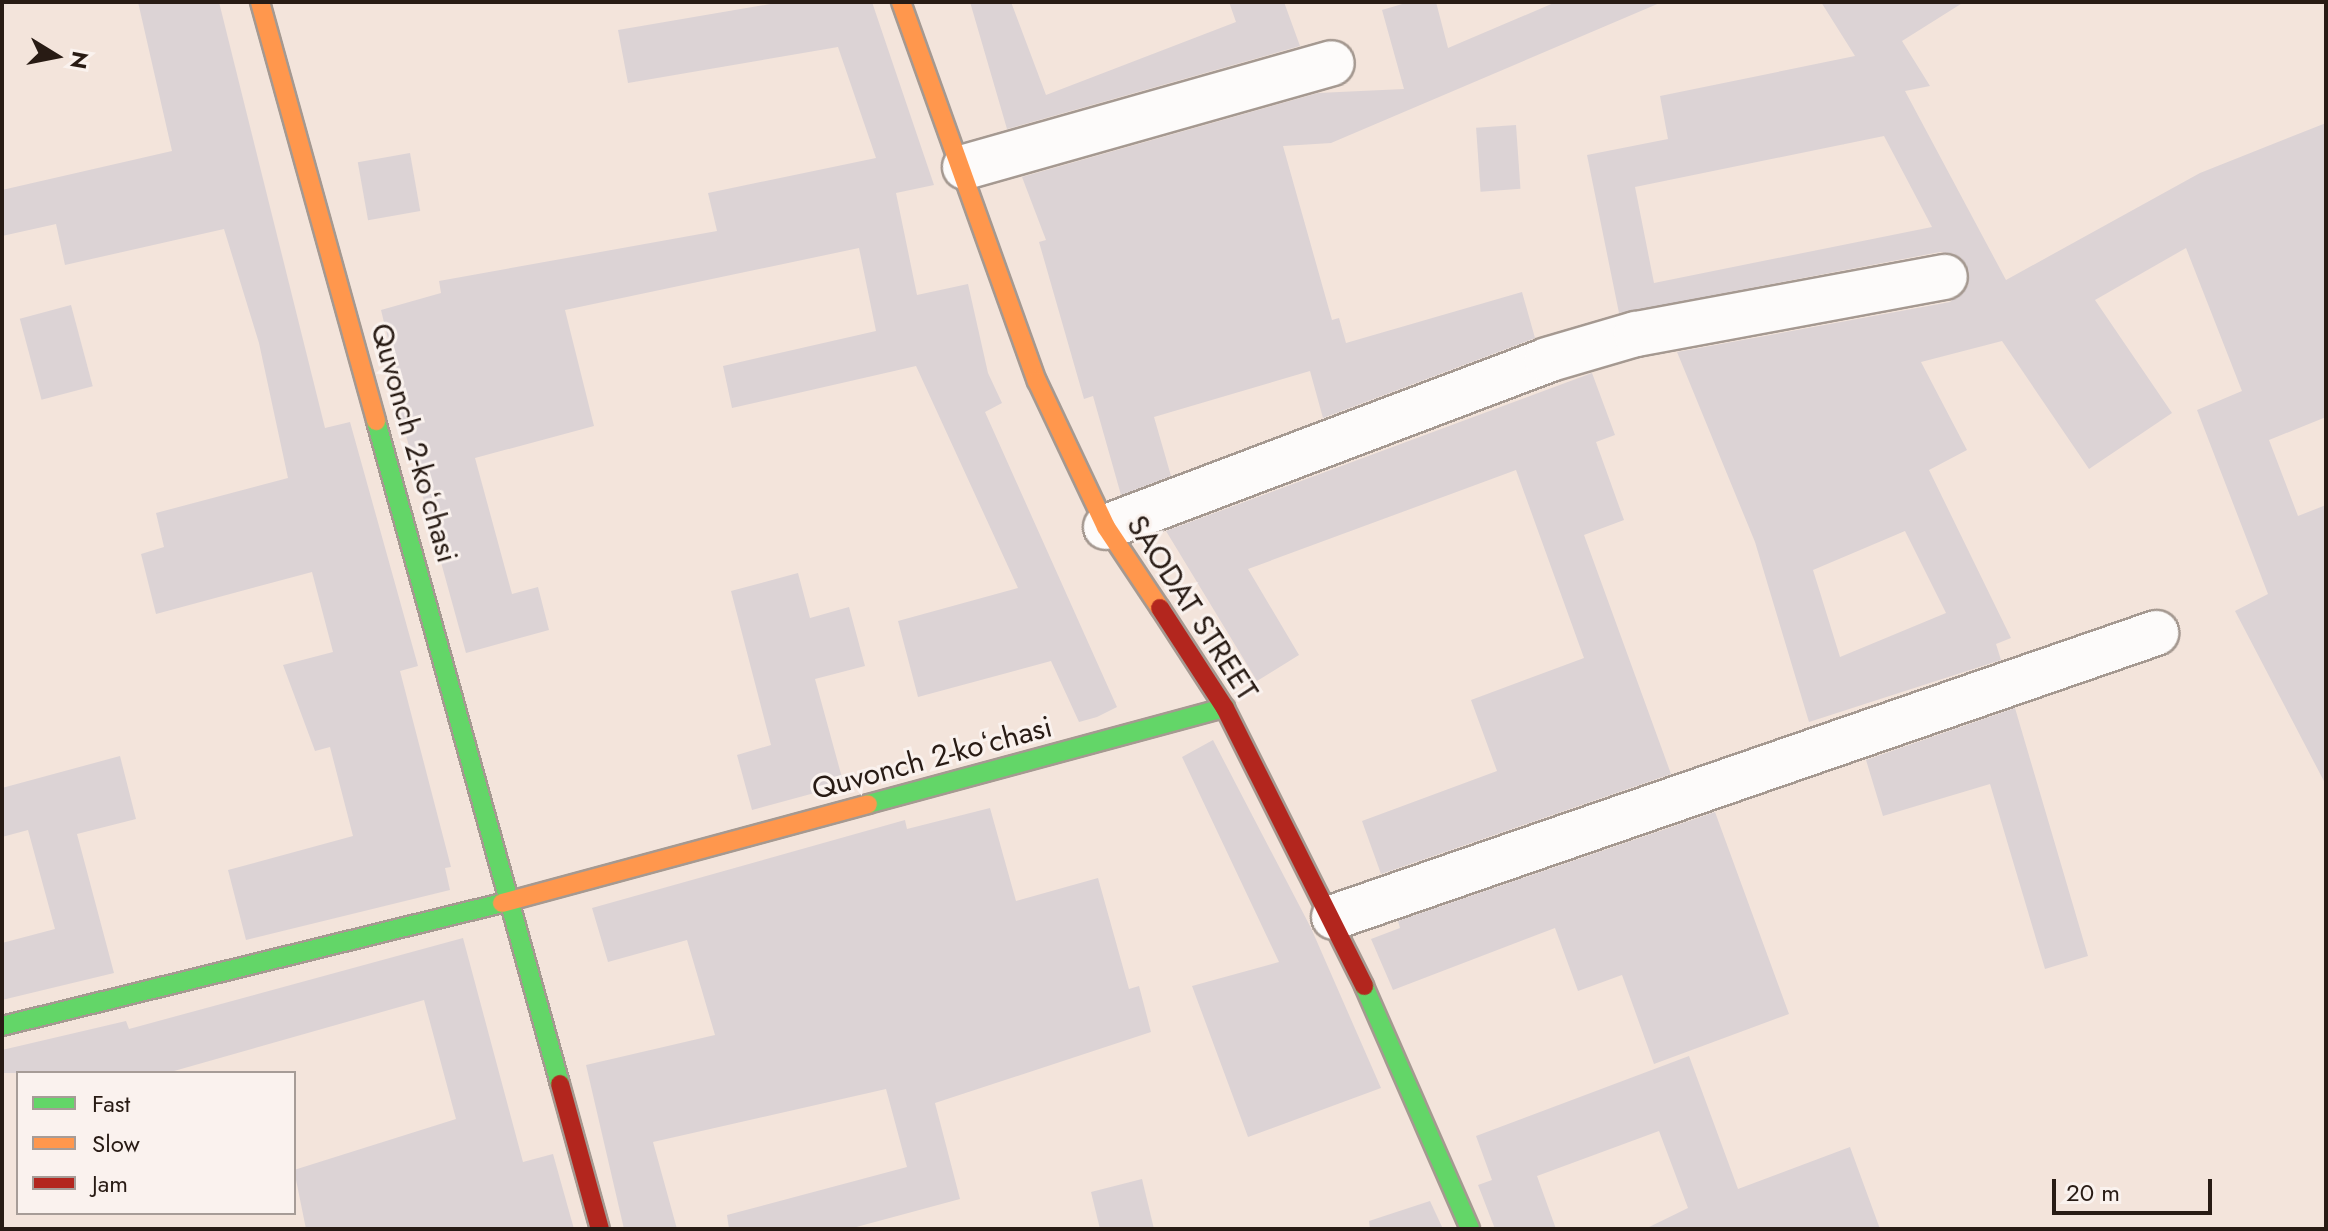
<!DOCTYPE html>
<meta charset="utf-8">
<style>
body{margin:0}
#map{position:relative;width:2328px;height:1231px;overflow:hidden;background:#f3e4db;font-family:Jost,sans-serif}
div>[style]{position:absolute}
.building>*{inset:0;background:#dcd3d5;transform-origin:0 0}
.roads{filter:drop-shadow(2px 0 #a59991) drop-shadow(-2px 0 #a59991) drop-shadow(0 2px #a59991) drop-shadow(0 -2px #a59991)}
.street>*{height:44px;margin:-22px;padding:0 22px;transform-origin:22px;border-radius:22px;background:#fdfbfa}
.fast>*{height:18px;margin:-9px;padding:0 9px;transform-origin:9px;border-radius:9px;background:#63d668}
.slow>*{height:18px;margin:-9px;padding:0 9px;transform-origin:9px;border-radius:9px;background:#ff974d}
.jam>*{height:18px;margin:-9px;padding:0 9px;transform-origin:9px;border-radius:9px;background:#b3261e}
span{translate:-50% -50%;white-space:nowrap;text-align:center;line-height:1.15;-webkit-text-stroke:6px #faf2ee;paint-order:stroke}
.street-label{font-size:30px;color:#281b14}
.frame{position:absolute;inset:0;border:4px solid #281b14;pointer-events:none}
.legend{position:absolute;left:16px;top:1071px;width:280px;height:144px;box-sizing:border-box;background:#faf2ee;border:2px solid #a69c97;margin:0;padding:10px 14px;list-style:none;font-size:24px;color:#281b14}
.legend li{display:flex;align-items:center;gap:16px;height:40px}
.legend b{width:40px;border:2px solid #a69c97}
.north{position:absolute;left:16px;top:16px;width:80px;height:80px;-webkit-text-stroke:6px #faf2ee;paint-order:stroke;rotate:100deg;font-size:22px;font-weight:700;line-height:32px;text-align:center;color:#281b14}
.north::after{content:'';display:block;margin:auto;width:28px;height:36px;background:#281b14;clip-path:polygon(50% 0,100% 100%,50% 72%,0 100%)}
.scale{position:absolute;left:2052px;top:1179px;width:160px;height:36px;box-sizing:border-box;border:4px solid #281b14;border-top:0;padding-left:10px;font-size:24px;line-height:28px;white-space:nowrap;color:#281b14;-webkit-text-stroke:6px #faf2ee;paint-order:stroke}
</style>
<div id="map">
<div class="building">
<div style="clip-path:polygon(138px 2px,219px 2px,325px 428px,350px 422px,418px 666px,400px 671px,451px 867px,445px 868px,450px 890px,246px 940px,228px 870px,353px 836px,330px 747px,315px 751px,283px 665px,333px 652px,312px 572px,156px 614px,141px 554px,164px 547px,156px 513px,288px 478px,259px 343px,224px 229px,65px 265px,56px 224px,2px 236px,2px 190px,172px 151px)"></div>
<div style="clip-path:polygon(782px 2px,872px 2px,934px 185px,896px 193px,917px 295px,968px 284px,988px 373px,1002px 403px,985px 412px,1117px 707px,1097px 717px,1079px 722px,1051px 661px,918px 697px,898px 621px,1018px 588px,916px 366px,732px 408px,723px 366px,876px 331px,859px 248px,565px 310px,594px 426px,475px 458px,512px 594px,538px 587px,549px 630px,466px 653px,399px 410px,405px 409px,381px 310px,441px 293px,439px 281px,717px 231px,708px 193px,876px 158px,838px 47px,628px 83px,618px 30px)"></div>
<div style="clip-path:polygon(970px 2px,1011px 2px,1046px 95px,1236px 22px,1229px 2px,1284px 2px,1300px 46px,1007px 129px)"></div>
<div style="clip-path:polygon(1409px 2px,1436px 2px,1448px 48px,1556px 2px,1662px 2px,1331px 143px,1283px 146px,1332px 320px,1339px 318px,1346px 343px,1522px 292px,1535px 338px,1323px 418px,1310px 371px,1154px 417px,1171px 476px,1121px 495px,1093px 396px,1084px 399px,1039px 242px,1046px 240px,1022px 177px,1318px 93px,1404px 89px,1382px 10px)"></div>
<div style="clip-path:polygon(evenodd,1821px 2px,1964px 2px,1902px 41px,1930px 86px,1905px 91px,2006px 280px,2200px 173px,2326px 123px,2326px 417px,2269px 440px,2298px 516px,2326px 505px,2326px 785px,2235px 611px,2268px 594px,2197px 410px,2242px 391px,2186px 248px,2095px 300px,2172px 413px,2089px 469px,2002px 341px,1921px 362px,1967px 450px,1929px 470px,2011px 638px,1996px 644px,2001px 660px,1809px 722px,1755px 542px,1677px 352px,1950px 302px,1968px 286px,1969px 272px,1954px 254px,1940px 252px,1619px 313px,1587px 155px,1668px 139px,1660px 96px,1855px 56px,1821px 2px,1884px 136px,1932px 227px,1654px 283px,1635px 187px,1884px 136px,1821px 2px,1905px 531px,1946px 613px,1840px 657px,1813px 570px,1905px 531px)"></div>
<div style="left:1516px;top:125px;width:64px;height:40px;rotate:86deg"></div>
<div style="left:410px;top:153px;width:59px;height:53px;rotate:80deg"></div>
<div style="left:71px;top:305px;width:84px;height:53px;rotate:75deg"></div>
<div style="clip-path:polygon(1592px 373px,1615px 435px,1596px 442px,1624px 520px,1584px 535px,1671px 774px,1381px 874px,1362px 821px,1497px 771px,1471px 700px,1584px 658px,1516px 470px,1248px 569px,1299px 655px,1257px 681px,1166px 531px)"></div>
<div style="clip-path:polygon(798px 573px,810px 618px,849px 607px,865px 666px,815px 679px,844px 785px,752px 810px,737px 755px,771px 745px,731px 591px)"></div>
<div style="clip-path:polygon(2015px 708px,2088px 956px,2045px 969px,1990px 784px,1883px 816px,1866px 760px)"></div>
<div style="clip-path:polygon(1213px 740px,1311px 928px,1381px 1088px,1248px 1137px,1192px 986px,1279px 962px,1182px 757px)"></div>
<div style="clip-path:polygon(120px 756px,136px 819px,77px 834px,114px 973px,2px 1000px,2px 943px,55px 929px,28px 830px,2px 837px,2px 788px)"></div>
<div style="clip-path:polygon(990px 808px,1016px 901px,1098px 878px,1129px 989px,1139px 986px,1151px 1032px,935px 1103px,960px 1199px,849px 1229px,729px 1229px,727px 1215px,907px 1167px,886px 1089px,653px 1142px,677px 1229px,624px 1229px,586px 1065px,715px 1035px,687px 940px,608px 962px,592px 908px,905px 820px,907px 829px)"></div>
<div style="clip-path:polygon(1715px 812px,1789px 1014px,1654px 1064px,1622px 975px,1578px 991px,1555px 928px,1393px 990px,1371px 939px,1400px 928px,1398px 921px)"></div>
<div style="clip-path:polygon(463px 938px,523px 1162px,553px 1154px,574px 1229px,306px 1229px,294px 1170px,456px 1119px,424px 1000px,167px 1073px,2px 1073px,2px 1050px,126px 1021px,129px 1029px)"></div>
<div style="clip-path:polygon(1689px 1056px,1738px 1189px,1850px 1147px,1880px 1229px,1645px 1229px,1688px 1208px,1659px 1131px,1537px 1176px,1556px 1229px,1495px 1229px,1478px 1185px,1492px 1180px,1476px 1136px)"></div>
<div style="clip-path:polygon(1142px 1179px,1154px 1229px,1100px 1229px,1091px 1192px)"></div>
<div style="clip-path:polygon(1430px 1201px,1443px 1229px,1370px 1229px,1369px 1221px)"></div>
</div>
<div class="roads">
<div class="street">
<div style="left:965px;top:167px;width:381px;rotate:-15.8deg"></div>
<div style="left:1106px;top:527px;width:472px;rotate:-20.7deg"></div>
<div style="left:1547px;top:360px;width:93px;rotate:-16.3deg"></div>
<div style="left:1636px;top:334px;width:314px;rotate:-10.5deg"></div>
<div style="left:1334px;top:917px;width:870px;rotate:-19.06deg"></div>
</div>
<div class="fast">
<div style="left:376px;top:421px;width:688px;rotate:74.49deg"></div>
<div style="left:868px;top:804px;width:370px;rotate:-15.1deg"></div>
<div style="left:1364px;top:986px;width:265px;rotate:66.4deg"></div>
<div style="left:2px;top:1026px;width:515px;rotate:-13.82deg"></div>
</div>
<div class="slow">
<div style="left:260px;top:2px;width:435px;rotate:74.5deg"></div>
<div style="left:901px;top:2px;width:403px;rotate:70.3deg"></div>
<div style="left:1037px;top:381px;width:161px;rotate:64.7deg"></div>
<div style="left:1106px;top:527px;width:97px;rotate:56.3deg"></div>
<div style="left:502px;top:903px;width:379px;rotate:-15.1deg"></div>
</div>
<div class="jam">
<div style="left:1160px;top:608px;width:119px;rotate:57deg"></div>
<div style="left:1225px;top:708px;width:311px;rotate:63.4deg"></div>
<div style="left:560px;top:1084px;width:150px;rotate:74.6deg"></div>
</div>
</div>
<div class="street-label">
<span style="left:414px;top:443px;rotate:74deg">Quvonch 2-koʻchasi</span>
<span style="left:1192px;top:608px;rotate:57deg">SAODAT STREET</span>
<span style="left:932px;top:758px;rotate:-15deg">Quvonch 2-koʻchasi</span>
</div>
<div class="frame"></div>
<ul class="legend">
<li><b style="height:10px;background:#63d668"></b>Fast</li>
<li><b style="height:10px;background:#ff974d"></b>Slow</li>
<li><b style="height:10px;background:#b3261e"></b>Jam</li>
</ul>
<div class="north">N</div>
<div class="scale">20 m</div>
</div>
